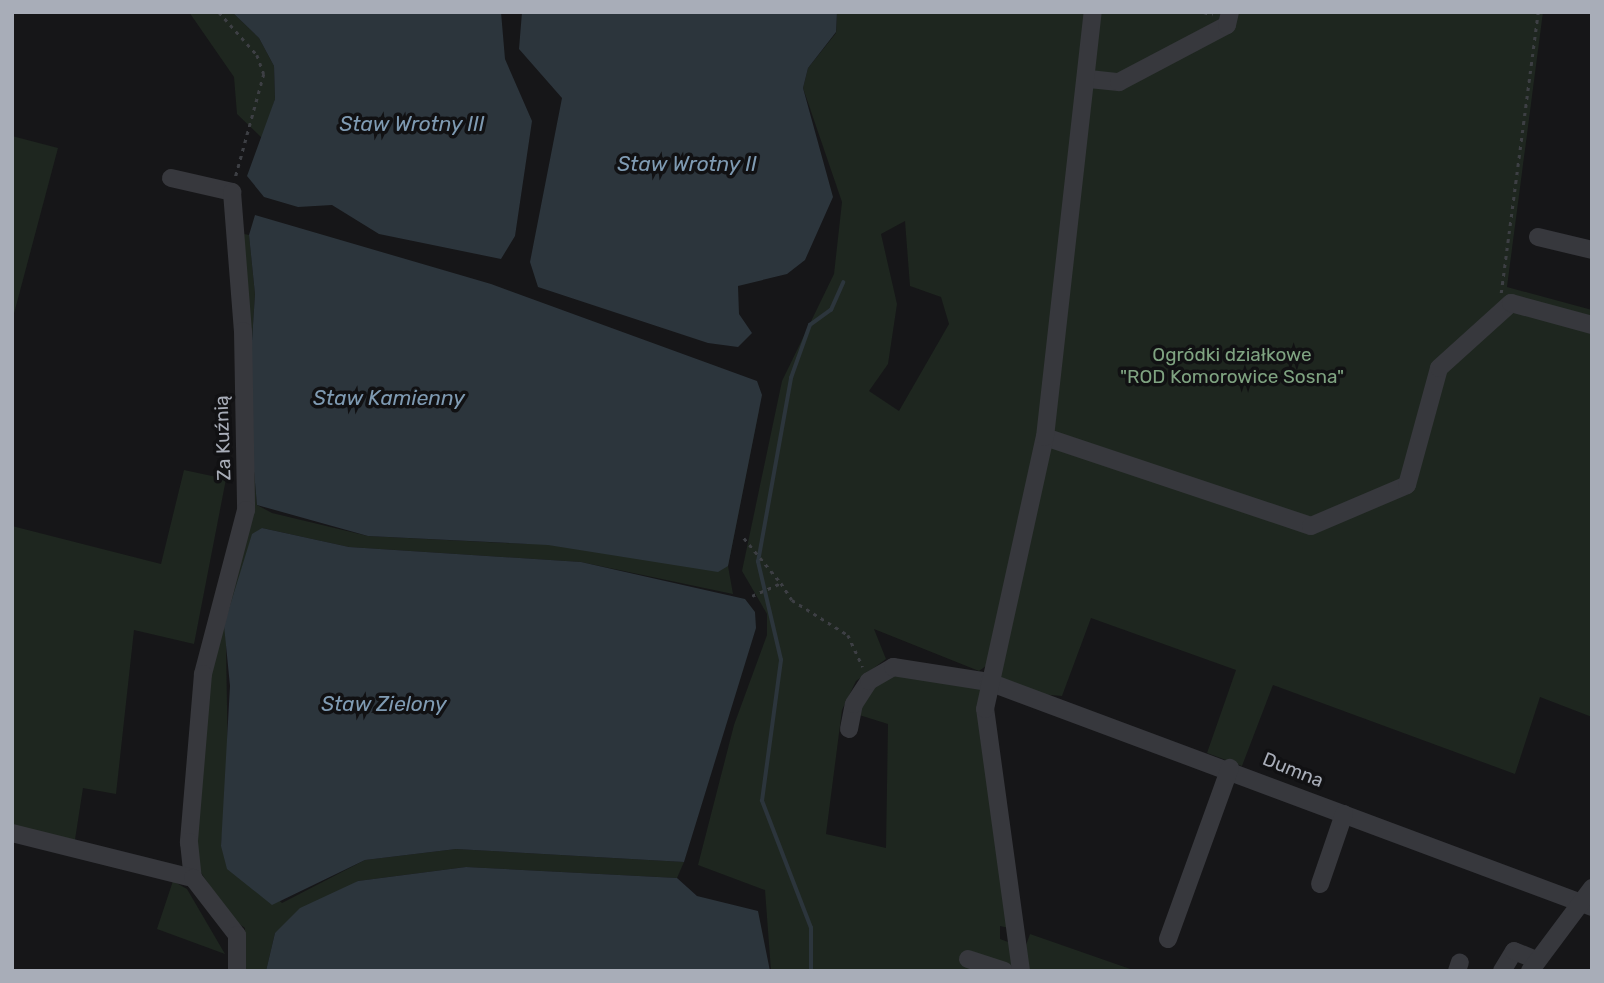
<!DOCTYPE html>
<meta charset="utf-8">
<style>
body{margin:0}
#map{position:relative;width:1604px;height:983px;overflow:hidden;background:#161618;font-family:Rubik,sans-serif}
div>[style]{position:absolute}
.green>*{inset:0;background:#1e261f}
.water>*{inset:0;background:#2c353c}
.stream>*{height:3.5px;margin:-1.75px;padding:0 1.75px;transform-origin:1.75px;border-radius:1.75px;background:#2c353c}
.path>*{height:2.5px;margin-top:-1.25px;transform-origin:0;background:repeating-linear-gradient(90deg,#3d3f44 0 3.5px,transparent 0 8.5px)}
.minor>*{height:18px;margin:-9px;padding:0 9px;transform-origin:9px;border-radius:9px;background:#37383d}
span{translate:-50% -50%;white-space:nowrap;text-align:center;line-height:1.15;-webkit-text-stroke:7px #111113;paint-order:stroke}
.park-label{font-size:19px;color:#7fa381}
.street-label{font-size:19px;color:#a8adb8}
.water-label{font-size:21px;color:#7f9bb3;font-style:italic}
.frame{position:absolute;inset:0;border:14px solid #a8adb8;pointer-events:none}
</style>
<div id="map">
<div class="green">
<div style="clip-path:polygon(189px 12px,232px 12px,259px 38px,274px 66px,275px 99px,263px 139px,237px 114px,234px 77px)"></div>
<div style="clip-path:polygon(evenodd,837px 12px,1543px 12px,1507px 287px,1592px 310px,1592px 717px,1540px 697px,1515px 774px,1273px 685px,1242px 766px,1207px 753px,1236px 670px,1091px 618px,1062px 696px,1039px 694px,1003px 680px,990px 663px,979px 671px,874px 629px,886px 659px,856px 681px,842px 710px,826px 834px,886px 848px,888px 724px,856px 714px,871px 682px,895px 671px,982px 686px,1014px 929px,1000px 926px,1000px 939px,1025px 948px,1030px 934px,1136px 971px,771px 971px,765px 890px,698px 865px,734px 725px,767px 635px,767px 614px,742px 571px,782px 381px,834px 274px,842px 202px,803px 88px,808px 68px,836px 33px,837px 12px,905px 221px,910px 286px,941px 297px,949px 324px,899px 411px,869px 391px,888px 364px,897px 304px,881px 234px,905px 221px)"></div>
<div style="clip-path:polygon(12px 136px,58px 148px,12px 321px)"></div>
<div style="clip-path:polygon(239px 233px,249px 235px,255px 294px,248px 403px,257px 505px,272px 513px,368px 536px,527px 544px,759px 410px,728px 566px,733px 594px,581px 562px,349px 547px,262px 528px,226px 646px,228px 766px,221px 846px,282px 903px,365px 860px,456px 849px,684px 862px,677px 878px,466px 867px,358px 881px,275px 933px,266px 971px,241px 971px,245px 928px,231px 918px,196px 865px,204px 693px,246px 534px)"></div>
<div style="clip-path:polygon(184px 470px,226px 479px,194px 644px,134px 630px,116px 794px,83px 788px,74px 846px,12px 830px,12px 526px,161px 564px)"></div>
<div style="clip-path:polygon(173px 881px,187px 889px,225px 954px,157px 929px)"></div>
</div>
<div class="water">
<div style="clip-path:polygon(232px 12px,501px 12px,505px 59px,532px 121px,515px 236px,501px 259px,379px 234px,332px 205px,298px 207px,264px 197px,247px 176px,275px 99px,274px 66px,259px 38px)"></div>
<div style="clip-path:polygon(522px 12px,837px 12px,836px 32px,808px 68px,803px 88px,833px 197px,805px 260px,787px 274px,738px 286px,739px 314px,752px 333px,738px 347px,708px 343px,538px 287px,530px 262px,562px 98px,519px 49px)"></div>
<div style="clip-path:polygon(255px 215px,491px 284px,757px 381px,762px 395px,728px 566px,718px 572px,548px 545px,368px 536px,257px 505px,248px 403px,255px 294px,249px 235px)"></div>
<div style="clip-path:polygon(262px 528px,349px 547px,581px 562px,745px 599px,755px 612px,756px 628px,684px 862px,456px 849px,365px 860px,272px 905px,227px 869px,221px 846px,230px 686px,224px 625px,252px 534px)"></div>
<div style="clip-path:polygon(466px 867px,677px 878px,697px 896px,758px 911px,770px 971px,266px 971px,275px 933px,300px 908px,358px 881px)"></div>
</div>
<div class="stream">
<div style="left:811px;top:971px;width:43px;rotate:-90deg"></div>
<div style="left:811px;top:928px;width:136px;rotate:-111.1deg"></div>
<div style="left:762px;top:801px;width:142px;rotate:-82.3deg"></div>
<div style="left:781px;top:660px;width:101px;rotate:-103.2deg"></div>
<div style="left:758px;top:562px;width:187px;rotate:-79.8deg"></div>
<div style="left:791px;top:378px;width:56px;rotate:-70.3deg"></div>
<div style="left:810px;top:325px;width:26px;rotate:-36deg"></div>
<div style="left:831px;top:310px;width:30px;rotate:-66deg"></div>
</div>
<div class="path">
<div style="left:219px;top:12px;width:57px;rotate:48.5deg"></div>
<div style="left:257px;top:55px;width:20px;rotate:70deg"></div>
<div style="left:264px;top:74px;width:109px;rotate:105.4deg"></div>
<div style="left:1204px;top:12px;width:9px;rotate:18deg"></div>
<div style="left:1501px;top:293px;width:283px;rotate:-82.5deg"></div>
<div style="left:744px;top:538px;width:58px;rotate:50.6deg"></div>
<div style="left:752px;top:596px;width:32px;rotate:-24deg"></div>
<div style="left:781px;top:583px;width:20px;rotate:57deg"></div>
<div style="left:792px;top:600px;width:66px;rotate:32deg"></div>
<div style="left:848px;top:635px;width:35px;rotate:65deg"></div>
</div>
<div class="minor">
<div style="left:1089px;top:79px;width:30px;rotate:6deg"></div>
<div style="left:1119px;top:82px;width:122px;rotate:-27.8deg"></div>
<div style="left:1227px;top:25px;width:13px;rotate:-77deg"></div>
<div style="left:171px;top:178px;width:63px;rotate:12.9deg"></div>
<div style="left:232px;top:192px;width:139px;rotate:85.5deg"></div>
<div style="left:243px;top:331px;width:179px;rotate:89deg"></div>
<div style="left:246px;top:510px;width:170px;rotate:104.7deg"></div>
<div style="left:203px;top:674px;width:169px;rotate:94.8deg"></div>
<div style="left:189px;top:842px;width:36px;rotate:84deg"></div>
<div style="left:1538px;top:237px;width:56px;rotate:13.5deg"></div>
<div style="left:1045px;top:437px;width:280px;rotate:18.5deg"></div>
<div style="left:1311px;top:526px;width:104px;rotate:-23.1deg"></div>
<div style="left:1407px;top:485px;width:121px;rotate:-74.7deg"></div>
<div style="left:1439px;top:368px;width:97px;rotate:-42.1deg"></div>
<div style="left:1511px;top:303px;width:84px;rotate:15.2deg"></div>
<div style="left:849px;top:729px;width:25px;rotate:-79deg"></div>
<div style="left:854px;top:704px;width:27px;rotate:-57deg"></div>
<div style="left:869px;top:681px;width:28px;rotate:-30deg"></div>
<div style="left:893px;top:667px;width:97px;rotate:8.9deg"></div>
<div style="left:989px;top:682px;width:644px;rotate:20.46deg"></div>
<div style="left:12px;top:833px;width:187px;rotate:14deg"></div>
<div style="left:193px;top:878px;width:72px;rotate:52.3deg"></div>
<div style="left:237px;top:935px;width:36px;rotate:90deg"></div>
<div style="left:1320px;top:884px;width:74px;rotate:-71.1deg"></div>
<div style="left:1168px;top:939px;width:182px;rotate:-70.1deg"></div>
<div style="left:968px;top:959px;width:38px;rotate:18deg"></div>
<div style="left:1021px;top:971px;width:264px;rotate:-97.8deg"></div>
<div style="left:985px;top:709px;width:279px;rotate:-77.6deg"></div>
<div style="left:1045px;top:437px;width:428px;rotate:-83.6deg"></div>
<div style="left:1457px;top:971px;width:9px;rotate:-72deg"></div>
<div style="left:1502px;top:971px;width:23px;rotate:-59deg"></div>
<div style="left:1514px;top:951px;width:24px;rotate:22deg"></div>
<div style="left:1530px;top:971px;width:104px;rotate:-53.2deg"></div>
</div>
<div class="park-label">
<span style="left:1232px;top:366px">Ogródki działkowe<br>"ROD Komorowice Sosna"</span>
</div>
<div class="street-label">
<span style="left:223px;top:438px;rotate:-92deg">Za Kuźnią</span>
<span style="left:1293px;top:770px;rotate:22deg">Dumna</span>
</div>
<div class="water-label">
<span style="left:412px;top:124px">Staw Wrotny III</span>
<span style="left:687px;top:164px">Staw Wrotny II</span>
<span style="left:389px;top:398px">Staw Kamienny</span>
<span style="left:384px;top:704px">Staw Zielony</span>
</div>
<div class="frame"></div>
</div>
